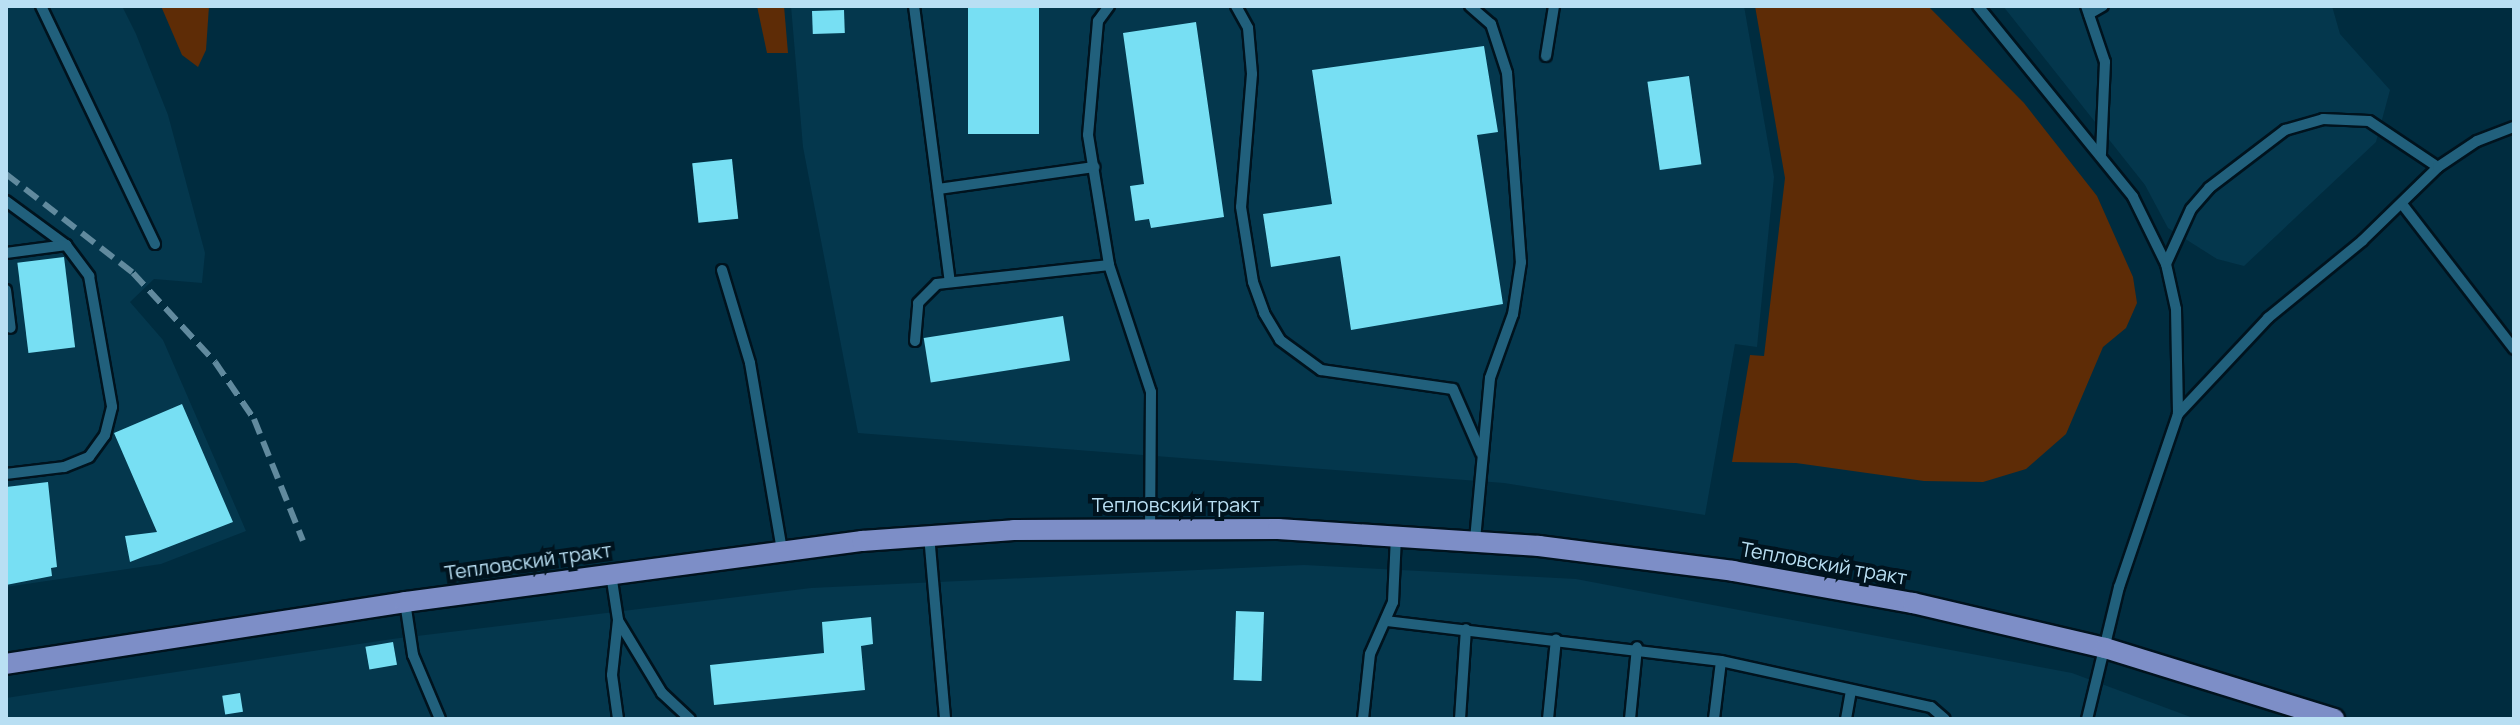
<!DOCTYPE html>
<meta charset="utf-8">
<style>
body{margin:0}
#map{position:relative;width:2520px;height:725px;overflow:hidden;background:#002c3f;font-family:Manrope,sans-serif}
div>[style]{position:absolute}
.built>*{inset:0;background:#04374d}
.green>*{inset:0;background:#5e2c06}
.building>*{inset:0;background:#77dff3;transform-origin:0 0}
.roads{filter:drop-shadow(2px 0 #00131e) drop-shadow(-2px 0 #00131e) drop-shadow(0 2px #00131e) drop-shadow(0 -2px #00131e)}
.service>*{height:10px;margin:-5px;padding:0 5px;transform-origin:5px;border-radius:5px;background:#21607c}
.primary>*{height:20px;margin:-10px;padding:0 10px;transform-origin:10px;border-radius:10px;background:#7d8ec7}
.rail>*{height:6px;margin-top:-3px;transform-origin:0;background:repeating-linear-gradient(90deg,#618a9e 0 16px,transparent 0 24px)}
span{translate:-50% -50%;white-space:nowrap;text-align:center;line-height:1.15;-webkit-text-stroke:8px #00131e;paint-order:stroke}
.street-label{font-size:20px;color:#b9dff3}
.frame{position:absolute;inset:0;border:8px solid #b9dff3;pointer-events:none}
</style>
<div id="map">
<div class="built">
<div style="clip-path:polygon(6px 6px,122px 6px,136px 34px,168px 115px,205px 253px,202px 283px,154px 279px,130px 302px,163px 340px,246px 531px,161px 564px,6px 587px)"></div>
<div style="clip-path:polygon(791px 6px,1744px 6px,1774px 177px,1757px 347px,1735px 344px,1705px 515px,1504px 483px,858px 433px,803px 147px)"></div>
<div style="clip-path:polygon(2003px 6px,2332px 6px,2340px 34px,2390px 90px,2376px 142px,2244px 266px,2217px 259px,2168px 228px,2145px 185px)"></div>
<div style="clip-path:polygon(1304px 565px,1576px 579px,2072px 673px,2196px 719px,6px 719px,6px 698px,392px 639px,811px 588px)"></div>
</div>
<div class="green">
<div style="clip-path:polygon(161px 6px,209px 6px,206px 50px,198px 67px,182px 55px)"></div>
<div style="clip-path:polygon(757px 6px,784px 6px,788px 53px,767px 53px)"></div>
<div style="clip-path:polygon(1755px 6px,1928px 6px,2024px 103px,2097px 196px,2133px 277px,2137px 303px,2126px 328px,2103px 347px,2066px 434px,2026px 469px,1983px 482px,1924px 481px,1796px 463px,1732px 462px,1750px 355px,1764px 356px,1785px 178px)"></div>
</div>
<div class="building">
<div style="left:968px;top:6px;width:71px;height:128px"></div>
<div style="left:844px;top:10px;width:23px;height:32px;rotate:88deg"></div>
<div style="clip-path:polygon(1196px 22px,1224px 217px,1151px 228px,1149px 219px,1135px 221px,1130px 186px,1144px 184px,1123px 33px)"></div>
<div style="clip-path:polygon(1484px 46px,1498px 132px,1477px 135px,1503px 304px,1351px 330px,1340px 256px,1271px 267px,1263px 214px,1332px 204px,1312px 70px)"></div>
<div style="left:1689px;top:76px;width:89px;height:42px;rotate:82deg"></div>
<div style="left:732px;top:159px;width:60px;height:40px;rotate:84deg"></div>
<div style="left:64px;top:257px;width:91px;height:47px;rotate:83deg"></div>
<div style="left:1063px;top:316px;width:45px;height:141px;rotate:81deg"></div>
<div style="clip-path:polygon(182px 404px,233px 522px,130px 562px,125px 536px,157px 532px,114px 433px)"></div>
<div style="clip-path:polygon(48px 482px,57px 567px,51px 568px,52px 576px,6px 585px,6px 487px)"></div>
<div style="left:1236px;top:611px;width:28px;height:69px;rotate:2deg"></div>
<div style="clip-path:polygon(871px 617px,873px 644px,861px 646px,865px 690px,714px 705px,710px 665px,824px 653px,822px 622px)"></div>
<div style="left:393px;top:642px;width:23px;height:28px;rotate:80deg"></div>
<div style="left:240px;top:693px;width:19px;height:18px;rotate:81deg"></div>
</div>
<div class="roads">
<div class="service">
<div style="left:41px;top:6px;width:264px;rotate:64.4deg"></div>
<div style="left:914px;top:6px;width:278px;rotate:82.6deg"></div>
<div style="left:1109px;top:6px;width:19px;rotate:126deg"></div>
<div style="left:1098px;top:21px;width:114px;rotate:95deg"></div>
<div style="left:1088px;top:135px;width:132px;rotate:80.8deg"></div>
<div style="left:1109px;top:265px;width:134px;rotate:71.7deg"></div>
<div style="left:1151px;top:392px;width:135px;rotate:90.4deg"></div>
<div style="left:1236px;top:6px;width:25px;rotate:61deg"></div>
<div style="left:1248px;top:28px;width:46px;rotate:85deg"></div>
<div style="left:1252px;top:74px;width:133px;rotate:94.7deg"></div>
<div style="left:1241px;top:207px;width:76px;rotate:80.9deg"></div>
<div style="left:1253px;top:282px;width:33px;rotate:70deg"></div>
<div style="left:1264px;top:313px;width:31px;rotate:59deg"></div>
<div style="left:1280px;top:340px;width:51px;rotate:36.2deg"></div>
<div style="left:1321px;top:370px;width:133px;rotate:8.2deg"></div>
<div style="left:1453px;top:389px;width:70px;rotate:66.4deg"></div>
<div style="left:1470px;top:6px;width:28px;rotate:41deg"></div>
<div style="left:1491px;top:24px;width:52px;rotate:71.9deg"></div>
<div style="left:1507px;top:73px;width:190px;rotate:85.8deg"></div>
<div style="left:1521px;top:262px;width:53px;rotate:98.7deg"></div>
<div style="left:1513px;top:314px;width:68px;rotate:109.8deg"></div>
<div style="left:1490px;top:378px;width:163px;rotate:95.3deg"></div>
<div style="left:1978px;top:6px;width:246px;rotate:50.9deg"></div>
<div style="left:2133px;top:197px;width:75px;rotate:63.8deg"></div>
<div style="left:2166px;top:264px;width:46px;rotate:77.5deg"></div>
<div style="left:2176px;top:309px;width:105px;rotate:88.9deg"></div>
<div style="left:2178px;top:414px;width:183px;rotate:108.8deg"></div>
<div style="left:2119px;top:587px;width:136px;rotate:103.6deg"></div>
<div style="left:2086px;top:6px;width:59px;rotate:71.3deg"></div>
<div style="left:2105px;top:62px;width:92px;rotate:92.5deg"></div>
<div style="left:2089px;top:14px;width:16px;rotate:-30deg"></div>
<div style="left:1546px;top:56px;width:51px;rotate:-80.9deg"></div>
<div style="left:938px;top:189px;width:158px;rotate:-8deg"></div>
<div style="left:6px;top:201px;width:74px;rotate:36.3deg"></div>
<div style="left:66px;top:245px;width:39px;rotate:53deg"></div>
<div style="left:89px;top:276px;width:133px;rotate:80deg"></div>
<div style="left:112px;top:407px;width:29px;rotate:104deg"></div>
<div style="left:105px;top:435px;width:27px;rotate:126deg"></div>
<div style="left:89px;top:457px;width:27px;rotate:158deg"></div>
<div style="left:64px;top:467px;width:58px;rotate:173.1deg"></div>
<div style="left:2402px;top:204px;width:183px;rotate:52.3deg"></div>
<div style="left:6px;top:253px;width:61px;rotate:-7.6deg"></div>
<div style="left:2166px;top:264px;width:60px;rotate:-65.6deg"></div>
<div style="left:2191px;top:209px;width:28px;rotate:-49deg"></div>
<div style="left:2209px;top:188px;width:96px;rotate:-37.3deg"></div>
<div style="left:2285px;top:130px;width:40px;rotate:-16deg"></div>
<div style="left:2323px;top:119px;width:46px;rotate:2.5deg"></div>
<div style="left:2369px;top:121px;width:83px;rotate:33.7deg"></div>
<div style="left:722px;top:270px;width:97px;rotate:73.2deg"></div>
<div style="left:750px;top:363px;width:190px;rotate:80.3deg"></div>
<div style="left:6px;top:290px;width:38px;rotate:83deg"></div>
<div style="left:915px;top:341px;width:38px;rotate:-85deg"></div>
<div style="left:918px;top:303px;width:27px;rotate:-45deg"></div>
<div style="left:937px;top:284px;width:173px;rotate:-6.3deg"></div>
<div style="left:2178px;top:414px;width:132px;rotate:-46.8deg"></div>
<div style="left:2268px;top:318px;width:122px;rotate:-39.3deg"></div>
<div style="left:2362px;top:241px;width:106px;rotate:-44.2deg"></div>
<div style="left:2438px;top:167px;width:47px;rotate:-33.7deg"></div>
<div style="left:2477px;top:141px;width:40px;rotate:-21deg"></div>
<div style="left:929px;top:535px;width:185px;rotate:85deg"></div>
<div style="left:611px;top:574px;width:47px;rotate:81.3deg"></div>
<div style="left:618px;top:620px;width:55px;rotate:96.2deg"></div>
<div style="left:612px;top:675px;width:44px;rotate:82.2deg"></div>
<div style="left:405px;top:602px;width:54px;rotate:81.4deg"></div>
<div style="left:413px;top:655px;width:69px;rotate:67.1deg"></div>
<div style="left:1386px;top:621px;width:337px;rotate:6.8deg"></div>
<div style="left:1721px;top:661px;width:215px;rotate:12.4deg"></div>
<div style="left:1931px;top:707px;width:18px;rotate:41deg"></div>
<div style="left:619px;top:622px;width:83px;rotate:58.8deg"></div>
<div style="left:662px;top:693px;width:38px;rotate:43deg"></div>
<div style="left:1363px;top:719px;width:65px;rotate:-83.9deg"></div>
<div style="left:1370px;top:654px;width:57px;rotate:-66.1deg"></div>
<div style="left:1393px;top:602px;width:67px;rotate:-87.4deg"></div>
<div style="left:1460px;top:719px;width:90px;rotate:-86.2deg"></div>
<div style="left:1548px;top:719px;width:80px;rotate:-84.3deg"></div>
<div style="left:1630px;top:719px;width:72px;rotate:-84.4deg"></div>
<div style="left:1714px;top:719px;width:58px;rotate:-83.1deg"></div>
<div style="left:1846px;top:719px;width:28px;rotate:-80deg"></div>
</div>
<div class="primary">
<div style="left:6px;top:664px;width:404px;rotate:-8.8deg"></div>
<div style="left:405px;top:602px;width:461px;rotate:-7.6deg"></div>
<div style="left:862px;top:541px;width:152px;rotate:-4.1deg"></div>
<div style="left:1014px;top:530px;width:264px;rotate:-0.2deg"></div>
<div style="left:1278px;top:529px;width:262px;rotate:3.7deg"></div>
<div style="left:1539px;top:546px;width:196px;rotate:7.3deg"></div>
<div style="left:1733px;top:571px;width:183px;rotate:10.1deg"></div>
<div style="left:1913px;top:603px;width:197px;rotate:13.2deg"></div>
<div style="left:2105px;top:648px;width:240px;rotate:17.2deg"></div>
</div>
</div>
<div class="rail">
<div style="left:6px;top:174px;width:161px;rotate:37.9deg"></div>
<div style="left:133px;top:273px;width:121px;rotate:47.3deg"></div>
<div style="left:215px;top:362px;width:69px;rotate:55.6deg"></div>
<div style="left:254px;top:419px;width:131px;rotate:68.1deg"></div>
</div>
<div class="street-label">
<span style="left:1176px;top:504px">Тепловский тракт</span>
<span style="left:528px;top:561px;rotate:-8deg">Тепловский тракт</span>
<span style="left:1824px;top:563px;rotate:10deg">Тепловский тракт</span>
</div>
<div class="frame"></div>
</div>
